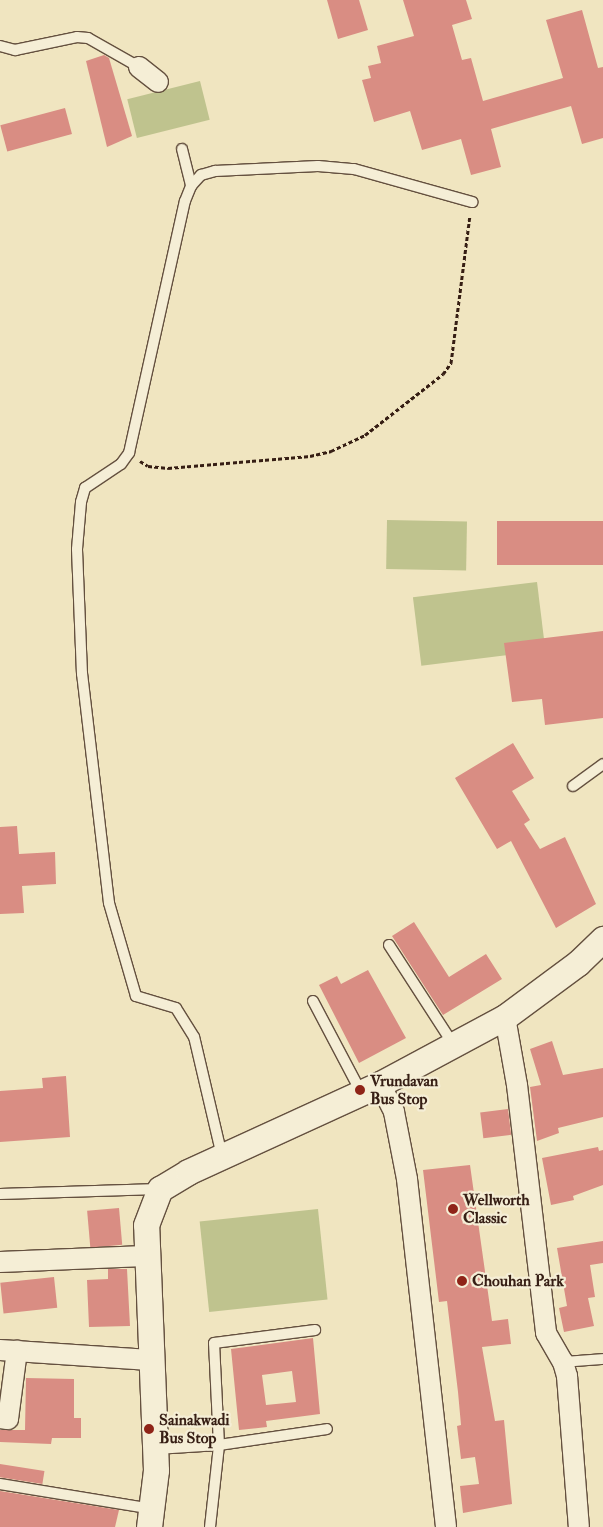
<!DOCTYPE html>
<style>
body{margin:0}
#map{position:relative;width:603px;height:1527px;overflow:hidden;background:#f0e5c0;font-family:"IM FELL Double Pica",serif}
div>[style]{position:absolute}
.green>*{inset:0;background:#bfc38e;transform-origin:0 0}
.building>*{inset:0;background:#d98d83;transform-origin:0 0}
.path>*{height:3px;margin-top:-1.5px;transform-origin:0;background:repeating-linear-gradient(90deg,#361e14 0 4px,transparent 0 6.5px)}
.roads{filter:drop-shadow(1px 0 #64503f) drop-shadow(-1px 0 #64503f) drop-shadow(0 1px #64503f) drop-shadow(0 -1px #64503f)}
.service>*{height:10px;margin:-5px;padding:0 5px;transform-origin:5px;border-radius:5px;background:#f5eed6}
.minor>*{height:20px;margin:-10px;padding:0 10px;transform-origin:10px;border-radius:10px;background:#f5eed6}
.tertiary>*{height:25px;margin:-12.5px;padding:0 12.5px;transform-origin:12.5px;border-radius:12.5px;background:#f5eed6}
.dots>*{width:14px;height:14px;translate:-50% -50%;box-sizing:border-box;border:2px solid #f5eed6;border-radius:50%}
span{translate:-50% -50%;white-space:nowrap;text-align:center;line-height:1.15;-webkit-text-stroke:4.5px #f5eed6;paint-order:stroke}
.poi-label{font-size:16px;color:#361e14;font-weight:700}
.left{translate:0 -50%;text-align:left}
</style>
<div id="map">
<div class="green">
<div style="left:200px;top:81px;width:40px;height:75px;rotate:76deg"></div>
<div style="left:387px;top:520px;width:80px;height:49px;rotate:1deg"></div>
<div style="left:537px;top:582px;width:69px;height:125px;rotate:83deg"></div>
<div style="left:318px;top:1209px;width:91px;height:119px;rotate:84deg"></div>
</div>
<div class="building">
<div style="clip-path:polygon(327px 0,359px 0,368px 30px,338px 39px)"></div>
<div style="clip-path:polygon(403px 0,466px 0,472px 19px,452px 25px,462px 60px,471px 58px,483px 101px,563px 78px,546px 20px,582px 10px,598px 68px,603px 67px,603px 138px,582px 144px,571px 106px,491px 129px,501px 167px,471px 175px,461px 139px,422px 150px,410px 111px,374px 122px,362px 80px,371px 78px,368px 66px,381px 63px,377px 46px,414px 36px)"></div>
<div style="clip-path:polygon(104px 55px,109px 58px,132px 136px,107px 147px,86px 61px)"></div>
<div style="left:65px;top:108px;width:27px;height:67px;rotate:75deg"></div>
<div style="left:603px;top:521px;width:44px;height:106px;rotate:90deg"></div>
<div style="clip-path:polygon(603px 631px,603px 718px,545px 725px,542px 699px,512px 702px,504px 643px)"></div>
<div style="clip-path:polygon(513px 743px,534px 778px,512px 791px,530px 820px,524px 824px,540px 849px,565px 837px,596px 904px,556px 928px,511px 841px,497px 849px,455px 778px)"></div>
<div style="clip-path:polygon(17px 826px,19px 854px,55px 852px,56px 884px,22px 886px,24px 913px,0 914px,0 827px)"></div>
<div style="clip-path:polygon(414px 922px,449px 977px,486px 954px,502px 979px,443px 1015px,392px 936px)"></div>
<div style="clip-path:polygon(368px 970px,406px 1038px,359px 1063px,319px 985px,337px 976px,341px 984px)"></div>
<div style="clip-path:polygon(552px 1041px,563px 1075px,603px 1068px,603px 1117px,558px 1128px,559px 1133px,537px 1141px,530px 1087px,541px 1085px,530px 1049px)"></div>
<div style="clip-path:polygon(66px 1076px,70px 1137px,0 1142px,0 1091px,43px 1088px,42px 1078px)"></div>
<div style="left:508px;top:1109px;width:26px;height:28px;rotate:83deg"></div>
<div style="clip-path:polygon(598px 1147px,599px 1151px,603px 1150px,603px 1185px,573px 1196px,574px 1200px,551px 1205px,542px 1158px)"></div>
<div style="clip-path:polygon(470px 1165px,492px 1321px,508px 1319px,511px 1344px,482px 1347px,495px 1421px,504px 1420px,512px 1504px,463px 1513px,460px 1486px,479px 1484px,475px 1457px,461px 1459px,457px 1426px,461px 1425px,458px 1392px,447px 1301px,439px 1302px,423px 1170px)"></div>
<div style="left:119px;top:1208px;width:37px;height:32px;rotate:85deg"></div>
<div style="clip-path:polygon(603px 1241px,603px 1263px,590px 1265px,595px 1297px,588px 1298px,594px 1326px,564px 1332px,559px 1308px,567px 1306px,557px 1248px)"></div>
<div style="clip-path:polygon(108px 1269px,127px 1269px,130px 1326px,89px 1327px,87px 1280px,108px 1279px)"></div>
<div style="left:54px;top:1277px;width:31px;height:54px;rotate:84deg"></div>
<div style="clip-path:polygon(evenodd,313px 1338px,320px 1414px,266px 1421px,267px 1427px,239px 1430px,231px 1349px,313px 1338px,292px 1371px,296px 1402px,266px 1405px,262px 1375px,292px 1371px)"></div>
<div style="clip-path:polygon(26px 1378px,74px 1379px,74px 1418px,81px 1418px,81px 1438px,52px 1438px,51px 1444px,0 1442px,0 1430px,25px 1430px)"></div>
<div style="left:0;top:1464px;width:45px;height:13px;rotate:9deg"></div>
<div style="clip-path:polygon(0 1491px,119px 1510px,115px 1527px,0 1527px)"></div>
</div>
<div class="path">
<div style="left:140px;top:461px;width:9px;rotate:32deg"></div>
<div style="left:148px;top:466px;width:20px;rotate:6deg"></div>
<div style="left:168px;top:468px;width:143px;rotate:-4.8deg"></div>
<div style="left:310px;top:456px;width:22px;rotate:-13deg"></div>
<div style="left:331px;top:451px;width:38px;rotate:-25deg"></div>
<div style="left:365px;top:435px;width:99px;rotate:-38deg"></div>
<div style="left:443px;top:374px;width:14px;rotate:-54deg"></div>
<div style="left:451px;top:363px;width:149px;rotate:-82.7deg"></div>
</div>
<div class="roads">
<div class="service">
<div style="left:0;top:46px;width:16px;rotate:15deg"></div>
<div style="left:15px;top:50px;width:63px;rotate:-11.8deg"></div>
<div style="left:77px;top:37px;width:11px;rotate:5deg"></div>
<div style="left:88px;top:38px;width:59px;rotate:29.6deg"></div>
<div style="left:182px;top:149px;width:38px;rotate:76deg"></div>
<div style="left:573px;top:786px;width:37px;rotate:-36deg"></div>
<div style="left:389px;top:945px;width:118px;rotate:57.1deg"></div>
<div style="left:313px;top:1001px;width:103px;rotate:62.2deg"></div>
<div style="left:222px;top:1156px;width:122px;rotate:-103.2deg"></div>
<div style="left:194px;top:1037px;width:34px;rotate:-122deg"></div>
<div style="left:176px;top:1008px;width:42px;rotate:-163.3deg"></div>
<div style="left:136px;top:996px;width:97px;rotate:-106.2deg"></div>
<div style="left:109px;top:903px;width:231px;rotate:-96.7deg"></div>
<div style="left:82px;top:674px;width:125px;rotate:-92.3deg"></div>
<div style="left:77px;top:549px;width:47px;rotate:-85.1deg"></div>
<div style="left:81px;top:502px;width:15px;rotate:-74deg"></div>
<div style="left:85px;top:488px;width:43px;rotate:-33.7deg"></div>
<div style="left:121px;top:464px;width:14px;rotate:-54deg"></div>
<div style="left:129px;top:453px;width:258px;rotate:-77.5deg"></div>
<div style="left:185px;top:201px;width:16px;rotate:-68deg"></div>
<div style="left:191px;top:186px;width:15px;rotate:-48deg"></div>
<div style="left:201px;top:175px;width:15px;rotate:-16deg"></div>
<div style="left:215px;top:171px;width:103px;rotate:-2.8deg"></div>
<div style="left:318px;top:166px;width:36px;rotate:5deg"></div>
<div style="left:354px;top:169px;width:123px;rotate:15.6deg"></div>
<div style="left:0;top:1194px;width:159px;rotate:-1.8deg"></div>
<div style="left:563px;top:1362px;width:40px;rotate:-4.3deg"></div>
<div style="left:156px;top:1449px;width:63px;rotate:-3.6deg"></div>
<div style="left:219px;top:1445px;width:109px;rotate:-8.4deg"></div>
<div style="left:0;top:1484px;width:154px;rotate:9.3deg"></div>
<div style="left:210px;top:1527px;width:82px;rotate:-83.7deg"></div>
<div style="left:219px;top:1445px;width:102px;rotate:-92.8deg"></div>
<div style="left:214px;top:1343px;width:102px;rotate:-7.3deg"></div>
</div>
<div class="minor">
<div style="left:139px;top:67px;width:24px;rotate:38deg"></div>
<div style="left:505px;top:1017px;width:69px;rotate:80deg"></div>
<div style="left:517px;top:1085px;width:250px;rotate:83.3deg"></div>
<div style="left:546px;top:1333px;width:34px;rotate:60deg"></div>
<div style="left:563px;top:1362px;width:15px;rotate:74deg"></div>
<div style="left:567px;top:1376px;width:151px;rotate:85.5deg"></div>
<div style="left:380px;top:1084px;width:31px;rotate:63deg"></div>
<div style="left:394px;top:1112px;width:68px;rotate:79deg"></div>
<div style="left:407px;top:1179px;width:350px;rotate:83.6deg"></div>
<div style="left:0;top:1262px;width:145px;rotate:-2.4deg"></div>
<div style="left:0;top:1350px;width:150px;rotate:3.8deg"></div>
<div style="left:0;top:1418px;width:8px;rotate:7deg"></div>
<div style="left:8px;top:1419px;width:69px;rotate:-82.5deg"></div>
</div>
<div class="tertiary">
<div style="left:149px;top:1527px;width:57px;rotate:-83deg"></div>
<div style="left:156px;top:1470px;width:245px;rotate:-92.3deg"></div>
<div style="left:146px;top:1225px;width:39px;rotate:-69deg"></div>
<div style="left:160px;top:1189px;width:33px;rotate:-31deg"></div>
<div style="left:188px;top:1172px;width:211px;rotate:-24.6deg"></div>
<div style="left:380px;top:1084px;width:142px;rotate:-28.2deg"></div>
<div style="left:505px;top:1017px;width:91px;rotate:-36.5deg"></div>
<div style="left:578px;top:963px;width:35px;rotate:-44deg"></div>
</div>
</div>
<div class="dots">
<div style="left:360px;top:1090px;background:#8f2418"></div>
<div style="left:453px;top:1209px;background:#8f2418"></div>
<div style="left:462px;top:1281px;background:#8f2418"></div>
<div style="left:149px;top:1429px;background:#8f2418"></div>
</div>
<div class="poi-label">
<span class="left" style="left:370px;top:1090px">Vrundavan<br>Bus Stop</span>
<span class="left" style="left:463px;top:1209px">Wellworth<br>Classic</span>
<span class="left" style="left:472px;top:1281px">Chouhan Park</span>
<span class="left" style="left:159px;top:1429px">Sainakwadi<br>Bus Stop</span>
</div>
</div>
